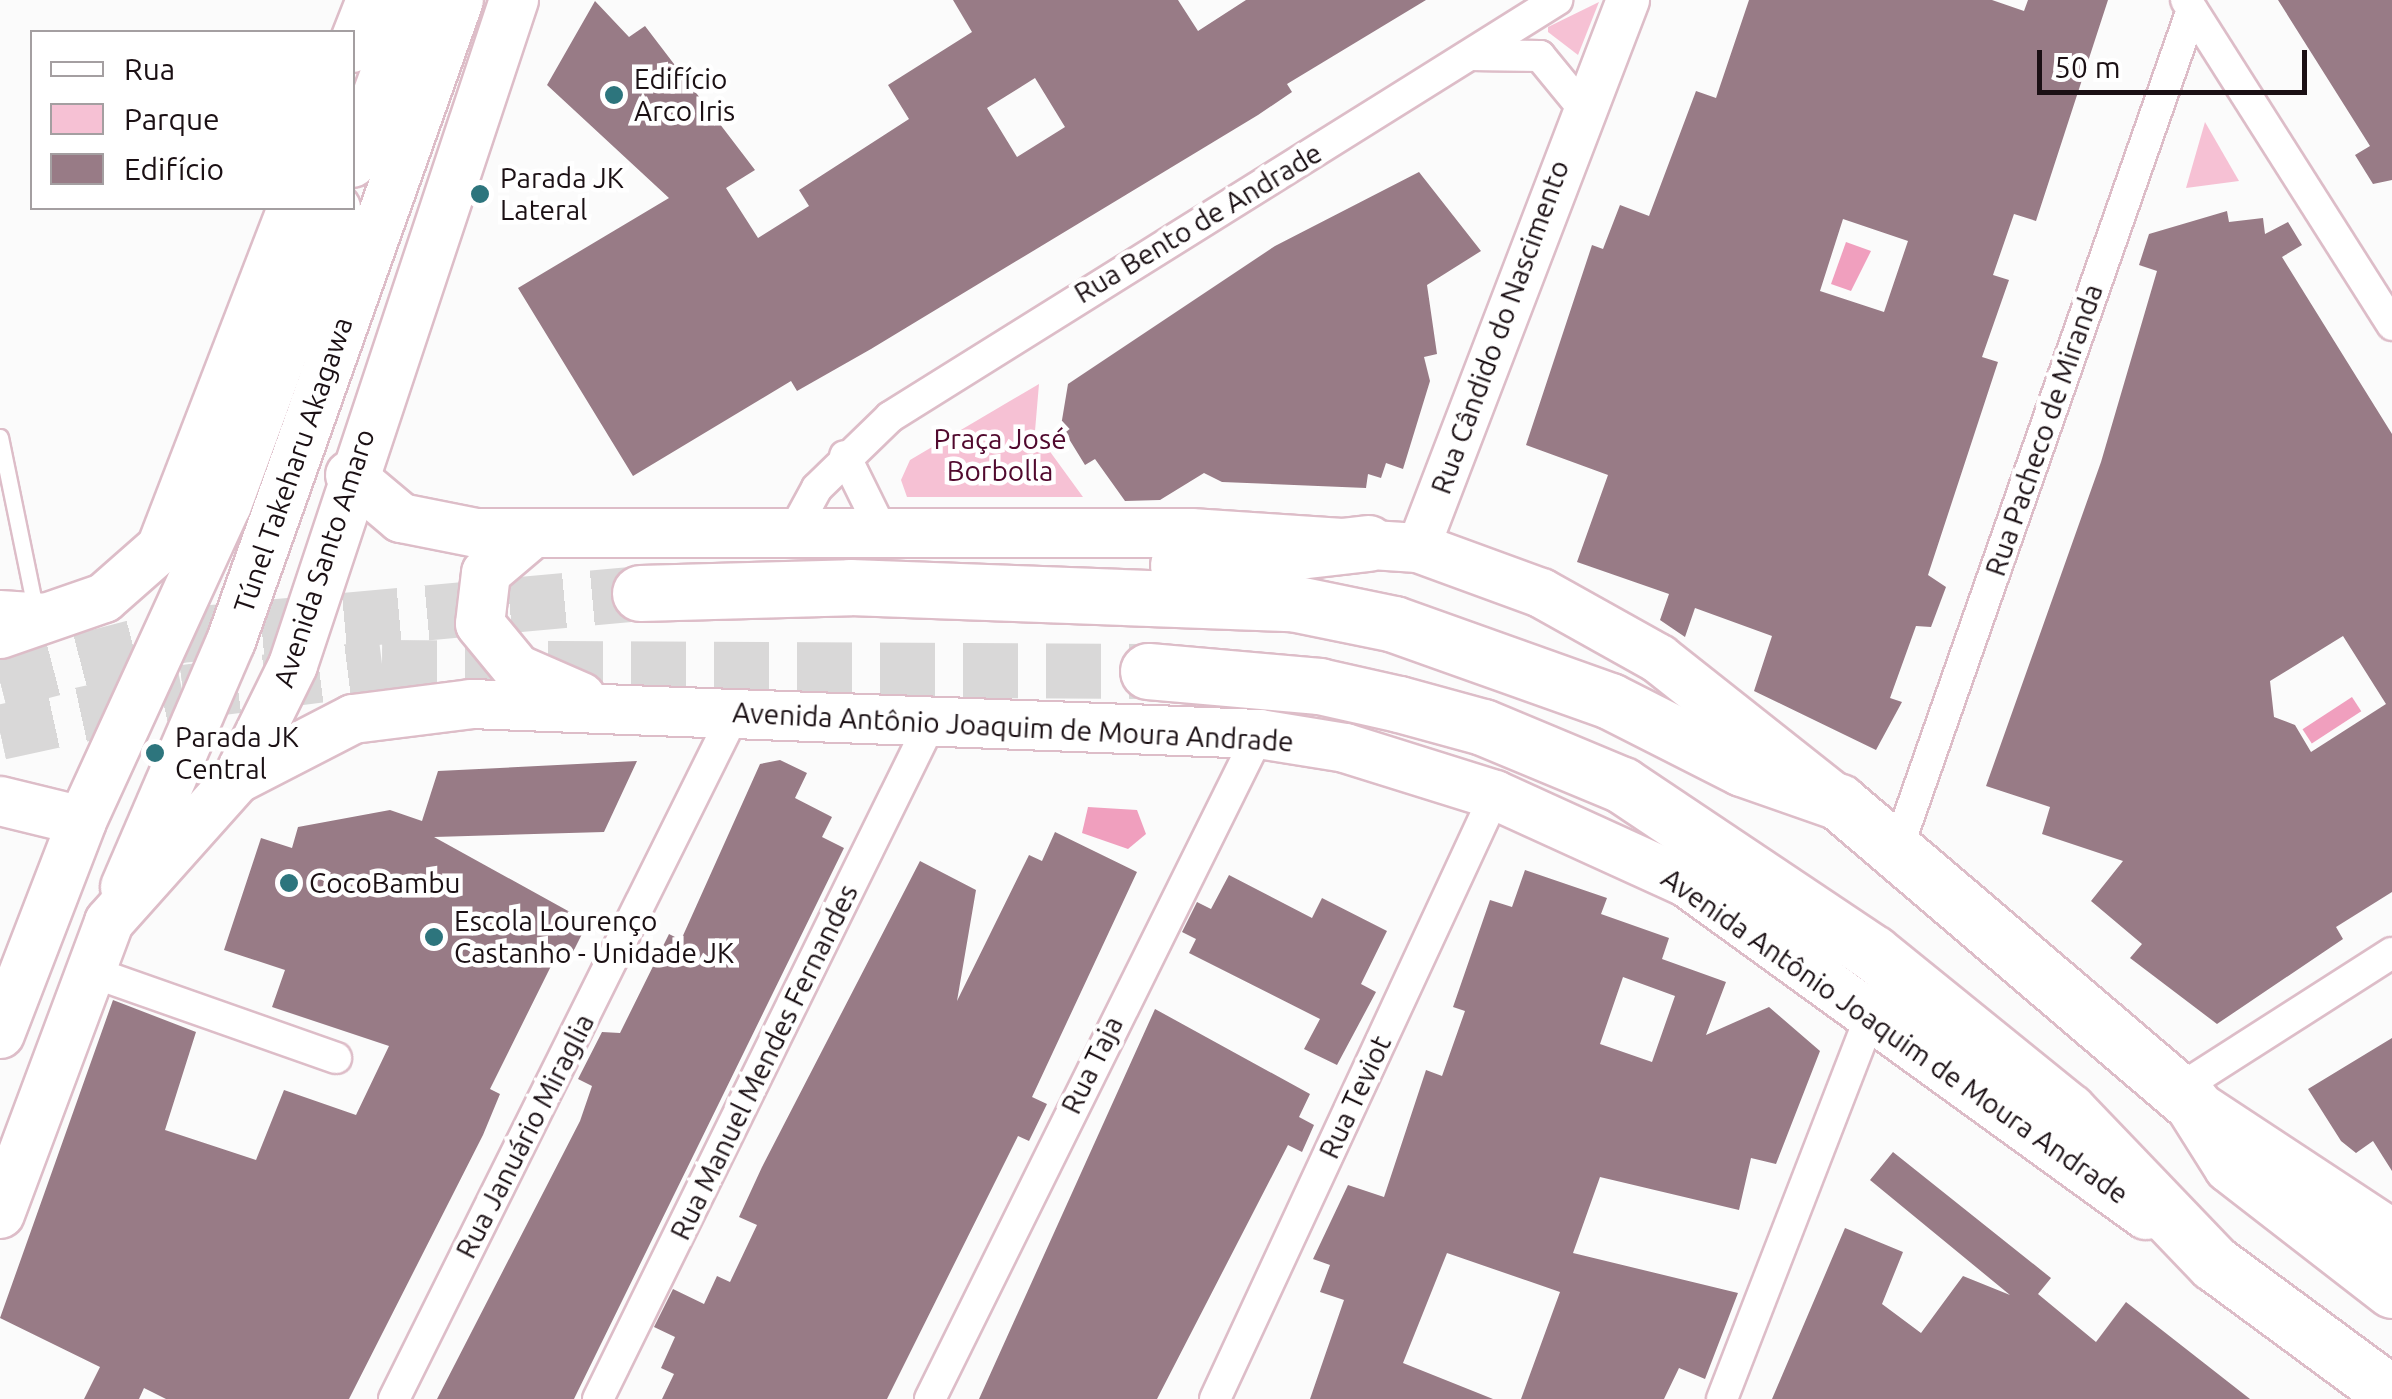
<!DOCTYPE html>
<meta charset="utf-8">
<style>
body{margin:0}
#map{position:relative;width:2392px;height:1399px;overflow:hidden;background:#fbfbfb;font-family:Ubuntu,sans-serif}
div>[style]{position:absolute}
.green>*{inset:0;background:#f6c1d4}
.water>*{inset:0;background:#f09fbe;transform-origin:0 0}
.building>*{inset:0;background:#987b86}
.highway-tunnel>*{height:55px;margin-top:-27.5px;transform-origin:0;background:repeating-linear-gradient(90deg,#d9d8d8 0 55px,transparent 0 83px)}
.roads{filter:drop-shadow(2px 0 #ddbdc8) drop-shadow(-2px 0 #ddbdc8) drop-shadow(0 2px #ddbdc8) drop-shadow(0 -2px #ddbdc8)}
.lane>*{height:15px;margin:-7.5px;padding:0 7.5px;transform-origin:7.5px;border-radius:7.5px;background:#fff}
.street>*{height:30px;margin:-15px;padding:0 15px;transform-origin:15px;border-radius:15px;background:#fff}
.secondary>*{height:42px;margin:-21px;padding:0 21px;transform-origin:21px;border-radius:21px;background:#fff}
.primary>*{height:48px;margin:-24px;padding:0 24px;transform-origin:24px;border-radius:24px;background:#fff}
.highway>*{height:55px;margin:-27.5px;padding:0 27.5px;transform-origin:27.5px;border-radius:27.5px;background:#fff}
.dots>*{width:28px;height:28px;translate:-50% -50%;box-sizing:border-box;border:5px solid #fff;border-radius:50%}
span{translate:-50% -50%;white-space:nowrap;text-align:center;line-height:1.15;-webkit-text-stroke:9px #fff;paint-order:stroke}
.poi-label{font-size:28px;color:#1b1014}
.left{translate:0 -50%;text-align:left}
.street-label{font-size:28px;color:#1b1014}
.park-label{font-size:28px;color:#51092e}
.legend{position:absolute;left:30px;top:30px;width:325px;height:180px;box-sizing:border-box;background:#fff;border:2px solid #a49fa1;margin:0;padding:12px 18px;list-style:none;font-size:30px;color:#1b1014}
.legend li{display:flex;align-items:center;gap:20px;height:50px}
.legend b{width:50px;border:2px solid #a49fa1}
.scale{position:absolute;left:2037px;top:50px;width:270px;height:45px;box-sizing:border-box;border:5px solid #1b1014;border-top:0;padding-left:12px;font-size:30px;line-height:35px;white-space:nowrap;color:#1b1014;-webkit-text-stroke:8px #fff;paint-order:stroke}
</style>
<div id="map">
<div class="green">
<div style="clip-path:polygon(1599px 2px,1578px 55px,1548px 32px,1548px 27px)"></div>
<div style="clip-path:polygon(2205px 122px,2239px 181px,2186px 188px)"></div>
<div style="clip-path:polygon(1039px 384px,1035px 431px,1083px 497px,907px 497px,901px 480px,910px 460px)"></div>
</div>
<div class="water">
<div style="clip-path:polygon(1846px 242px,1871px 251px,1851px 291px,1831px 284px)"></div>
<div style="left:2352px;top:697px;width:17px;height:59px;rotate:57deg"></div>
<div style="clip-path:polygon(1088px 807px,1137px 810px,1146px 834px,1128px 849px,1082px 833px)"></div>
</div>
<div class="building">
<div style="clip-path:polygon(evenodd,953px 0,1178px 0,1198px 31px,1246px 0,1426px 0,1287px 84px,1292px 92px,1258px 115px,871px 349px,797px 391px,791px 381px,633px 476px,518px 288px,669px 198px,547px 85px,595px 1px,629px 37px,645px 26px,755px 170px,726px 188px,758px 238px,809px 206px,799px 190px,909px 119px,888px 85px,972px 32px,953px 0,1035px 78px,1065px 127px,1017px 157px,987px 108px,1035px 78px)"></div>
<div style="clip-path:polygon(evenodd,1749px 0,1992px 0,2024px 11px,2028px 0,2108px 0,2036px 221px,2014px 214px,1993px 275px,2009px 280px,1982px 357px,1998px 362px,1928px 575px,1946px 587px,1931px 627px,1916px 626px,1890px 698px,1902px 702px,1876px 750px,1754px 691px,1772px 636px,1695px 608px,1685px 637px,1660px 620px,1669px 594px,1577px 562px,1608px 475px,1526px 445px,1592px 245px,1603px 249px,1620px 205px,1649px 216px,1696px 91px,1716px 98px,1749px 0,1843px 219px,1908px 241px,1884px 312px,1820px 291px,1843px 219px)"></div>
<div style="clip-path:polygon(2278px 0,2392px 0,2392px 180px,2373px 184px,2355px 155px,2370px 146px)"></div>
<div style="clip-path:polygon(1419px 172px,1481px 251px,1427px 285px,1437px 354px,1424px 357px,1430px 381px,1403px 469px,1386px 463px,1381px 478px,1368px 474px,1366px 488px,1222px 482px,1204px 473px,1160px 500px,1125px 501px,1095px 459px,1085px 465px,1061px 426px,1068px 384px,1275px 246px)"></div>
<div style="clip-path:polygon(evenodd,2227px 211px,2229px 222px,2263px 218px,2265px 234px,2288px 222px,2302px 245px,2282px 257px,2392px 434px,2392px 892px,2336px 927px,2343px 939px,2217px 1024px,2130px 958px,2142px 944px,2091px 901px,2123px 861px,2042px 834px,2050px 807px,1986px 786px,2101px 462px,2157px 271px,2139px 265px,2149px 234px,2227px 211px,2343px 636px,2386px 704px,2311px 752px,2295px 725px,2274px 717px,2270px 681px,2343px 636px)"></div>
<div style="clip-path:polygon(780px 760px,807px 773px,795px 798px,832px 817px,822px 837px,844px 848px,574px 1399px,437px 1399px,580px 1121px,592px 1086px,578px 1079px,602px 1032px,620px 1033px,669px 934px,681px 940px,760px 764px)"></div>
<div style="clip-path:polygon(637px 761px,604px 832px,434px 837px,588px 922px,568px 962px,556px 956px,490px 1089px,500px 1094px,483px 1135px,349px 1399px,166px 1399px,144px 1388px,139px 1399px,84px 1399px,100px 1367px,0 1318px,113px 1000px,196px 1032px,165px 1130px,256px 1160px,284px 1090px,356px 1115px,389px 1046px,272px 1007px,285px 970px,224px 950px,261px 838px,292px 848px,298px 827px,390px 810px,422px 821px,438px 771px)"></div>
<div style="clip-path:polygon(1055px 832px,1137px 872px,1032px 1097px,1047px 1104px,1029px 1141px,1018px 1136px,887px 1399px,662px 1399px,674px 1374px,661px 1368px,675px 1337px,654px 1327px,673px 1289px,704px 1304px,717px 1276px,730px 1282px,757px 1225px,739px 1217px,762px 1167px,920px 861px,976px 890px,957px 1001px,1029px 855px,1042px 861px)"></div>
<div style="clip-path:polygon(evenodd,1525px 870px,1607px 898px,1601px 914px,1669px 938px,1662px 959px,1726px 982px,1706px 1035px,1769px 1007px,1820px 1051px,1776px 1164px,1751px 1158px,1739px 1210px,1600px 1177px,1573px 1253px,1738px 1293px,1705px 1379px,1679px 1368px,1664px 1399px,1521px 1399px,1560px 1292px,1447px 1253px,1403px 1363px,1493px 1399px,1310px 1399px,1344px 1300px,1320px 1292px,1330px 1265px,1313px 1259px,1348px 1185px,1384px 1197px,1426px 1070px,1442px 1076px,1465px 1011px,1453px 1007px,1490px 900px,1512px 907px,1525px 870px,1623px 977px,1675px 996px,1652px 1062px,1600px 1044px,1623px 977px)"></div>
<div style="clip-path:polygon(1229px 875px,1312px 918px,1322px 898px,1387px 931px,1361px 984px,1376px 992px,1337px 1065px,1304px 1049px,1320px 1019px,1189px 953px,1196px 939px,1182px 932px,1197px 902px,1211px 909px)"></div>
<div style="clip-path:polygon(1155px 1009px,1310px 1094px,1299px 1117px,1314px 1125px,1302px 1152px,1288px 1145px,1157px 1399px,979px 1399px)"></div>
<div style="clip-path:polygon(2392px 1038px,2392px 1171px,2373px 1141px,2356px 1153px,2341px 1141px,2308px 1089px)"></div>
<div style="clip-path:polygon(1893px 1152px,2051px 1278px,2038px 1294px,2096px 1342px,2126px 1302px,2250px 1399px,1772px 1399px,1845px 1228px,1903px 1252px,1882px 1304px,1921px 1333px,1963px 1276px,2010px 1295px,1870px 1180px)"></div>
</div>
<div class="highway-tunnel">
<div style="left:0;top:682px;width:185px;rotate:-14.7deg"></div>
<div style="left:179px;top:635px;width:463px;rotate:-5.2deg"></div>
<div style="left:0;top:732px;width:187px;rotate:-12.3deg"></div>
<div style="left:183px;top:692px;width:201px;rotate:-7.2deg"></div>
<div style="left:382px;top:667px;width:766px;rotate:0.3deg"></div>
</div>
<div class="roads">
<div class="lane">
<div style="left:0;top:437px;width:175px;rotate:78.4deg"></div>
</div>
<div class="street">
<div style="left:2186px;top:0;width:385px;rotate:57.6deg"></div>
<div style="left:1471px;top:55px;width:69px;rotate:0.8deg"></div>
<div style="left:1540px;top:56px;width:65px;rotate:50.6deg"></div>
<div style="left:845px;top:456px;width:86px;rotate:63.7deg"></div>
<div style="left:792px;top:534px;width:52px;rotate:-61.5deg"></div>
<div style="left:817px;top:488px;width:102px;rotate:-44.2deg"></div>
<div style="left:890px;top:417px;width:787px;rotate:-32.01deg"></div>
<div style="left:0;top:606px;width:48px;rotate:3.6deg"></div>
<div style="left:1897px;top:850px;width:890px;rotate:-70.65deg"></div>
<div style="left:89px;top:971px;width:262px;rotate:19.4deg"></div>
<div style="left:2176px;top:1091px;width:256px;rotate:-32.6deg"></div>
<div style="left:394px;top:1399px;width:767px;rotate:-63.6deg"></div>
<div style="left:598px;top:1399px;width:752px;rotate:-63.81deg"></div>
<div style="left:930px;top:1399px;width:742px;rotate:-63.68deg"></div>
<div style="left:1215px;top:1399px;width:666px;rotate:-65.13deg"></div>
<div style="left:1722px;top:1399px;width:414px;rotate:-68.8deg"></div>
</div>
<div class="secondary">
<div style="left:1418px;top:548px;width:587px;rotate:-69.03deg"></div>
</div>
<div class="primary">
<div style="left:352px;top:48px;width:52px;rotate:-68.4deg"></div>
<div style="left:352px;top:163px;width:174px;rotate:-69.8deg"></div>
<div style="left:350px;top:475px;width:67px;rotate:40.1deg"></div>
<div style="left:401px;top:518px;width:77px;rotate:11.2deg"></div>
<div style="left:477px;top:533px;width:714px"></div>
<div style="left:1191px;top:533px;width:227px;rotate:3.8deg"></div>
<div style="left:1418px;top:548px;width:131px;rotate:20.1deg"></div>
<div style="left:1541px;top:593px;width:135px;rotate:29.2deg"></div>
<div style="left:1659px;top:659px;width:221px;rotate:38.4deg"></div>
<div style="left:532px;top:534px;width:60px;rotate:139.7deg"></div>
<div style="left:486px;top:573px;width:51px;rotate:96.7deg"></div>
<div style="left:480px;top:624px;width:58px;rotate:50.6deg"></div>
<div style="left:517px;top:669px;width:70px;rotate:23.6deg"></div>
<div style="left:0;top:634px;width:110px;rotate:-19.1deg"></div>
<div style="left:104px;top:598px;width:76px;rotate:-41.3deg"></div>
<div style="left:161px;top:548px;width:364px;rotate:-68.9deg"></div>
<div style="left:237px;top:779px;width:131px;rotate:-27.3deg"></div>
<div style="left:353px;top:719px;width:119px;rotate:-7.2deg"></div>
<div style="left:471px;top:704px;width:789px;rotate:2.18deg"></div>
<div style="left:1259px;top:734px;width:87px;rotate:9.2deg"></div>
<div style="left:1345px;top:748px;width:157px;rotate:17.4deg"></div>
<div style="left:1495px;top:795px;width:210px;rotate:24.5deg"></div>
<div style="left:1686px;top:882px;width:568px;rotate:35.9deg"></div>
<div style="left:0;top:801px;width:84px;rotate:13.7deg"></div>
<div style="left:125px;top:887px;width:268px;rotate:-66.7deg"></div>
<div style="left:231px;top:641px;width:680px;rotate:-70.42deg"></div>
<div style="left:0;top:1034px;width:228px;rotate:-68.9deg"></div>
<div style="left:82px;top:821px;width:348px;rotate:-65.4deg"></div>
<div style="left:227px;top:505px;width:316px;rotate:-69.8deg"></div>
<div style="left:2195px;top:1104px;width:236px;rotate:33.4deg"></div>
<div style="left:0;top:1214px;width:312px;rotate:-69.5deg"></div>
<div style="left:109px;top:922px;width:192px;rotate:-48.2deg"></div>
<div style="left:237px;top:779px;width:127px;rotate:-63.8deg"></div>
<div style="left:293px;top:665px;width:701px;rotate:-71.62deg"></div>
</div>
<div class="highway">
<div style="left:1178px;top:565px;width:191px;rotate:-6.6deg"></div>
<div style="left:640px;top:593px;width:210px;rotate:-1.6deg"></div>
<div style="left:850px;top:587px;width:442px;rotate:2.1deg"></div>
<div style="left:1292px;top:603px;width:104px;rotate:11.6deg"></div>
<div style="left:1394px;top:624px;width:229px;rotate:19.6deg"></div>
<div style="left:1610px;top:701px;width:148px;rotate:26.9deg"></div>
<div style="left:1742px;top:768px;width:103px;rotate:19.3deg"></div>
<div style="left:1839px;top:802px;width:464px;rotate:40.5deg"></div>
<div style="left:2192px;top:1103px;width:73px;rotate:57.8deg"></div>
<div style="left:2231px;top:1165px;width:204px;rotate:37.8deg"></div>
<div style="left:1148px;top:671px;width:172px;rotate:5deg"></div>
<div style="left:1319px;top:686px;width:82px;rotate:12.7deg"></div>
<div style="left:1399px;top:704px;width:87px;rotate:15.3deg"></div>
<div style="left:1483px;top:727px;width:151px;rotate:22.6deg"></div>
<div style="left:1622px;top:785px;width:302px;rotate:33.8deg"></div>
<div style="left:1873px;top:953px;width:251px;rotate:39deg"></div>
<div style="left:2068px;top:1111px;width:211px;rotate:46.2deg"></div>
<div style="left:2214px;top:1263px;width:221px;rotate:36.4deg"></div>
</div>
</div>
<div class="dots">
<div style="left:614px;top:95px;background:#2d757d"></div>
<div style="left:480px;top:194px;background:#2d757d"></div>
<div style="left:155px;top:753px;background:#2d757d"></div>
<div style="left:289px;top:883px;background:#2d757d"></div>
<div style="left:434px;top:937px;background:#2d757d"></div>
</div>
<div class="poi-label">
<span class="left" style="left:634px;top:95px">Edifício<br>Arco Iris</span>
<span class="left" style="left:500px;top:194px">Parada JK<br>Lateral</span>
<span class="left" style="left:175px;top:753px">Parada JK<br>Central</span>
<span class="left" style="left:309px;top:883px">CocoBambu</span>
<span class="left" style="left:454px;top:937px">Escola Lourenço<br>Castanho - Unidade JK</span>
</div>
<div class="street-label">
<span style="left:1198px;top:223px;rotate:-31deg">Rua Bento de Andrade</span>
<span style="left:1500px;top:327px;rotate:-70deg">Rua Cândido do Nascimento</span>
<span style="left:2044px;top:430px;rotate:-71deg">Rua Pacheco de Miranda</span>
<span style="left:293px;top:465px;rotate:-71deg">Túnel Takeharu Akagawa</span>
<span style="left:324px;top:558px;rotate:-72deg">Avenida Santo Amaro</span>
<span style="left:1013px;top:727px;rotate:3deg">Avenida Antônio Joaquim de Moura Andrade</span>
<span style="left:1895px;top:1036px;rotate:35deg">Avenida Antônio Joaquim de Moura Andrade</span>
<span style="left:764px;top:1062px;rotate:-64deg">Rua Manuel Mendes Fernandes</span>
<span style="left:1092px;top:1065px;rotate:-64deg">Rua Taja</span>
<span style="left:1355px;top:1097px;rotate:-65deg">Rua Teviot</span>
<span style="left:525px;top:1136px;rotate:-63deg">Rua Januário Miraglia</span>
</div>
<div class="park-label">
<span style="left:1000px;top:455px">Praça José<br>Borbolla</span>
</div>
<ul class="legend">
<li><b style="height:12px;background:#fff"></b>Rua</li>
<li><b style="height:28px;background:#f6c1d4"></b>Parque</li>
<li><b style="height:28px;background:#987b86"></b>Edifício</li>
</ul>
<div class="scale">50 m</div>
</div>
